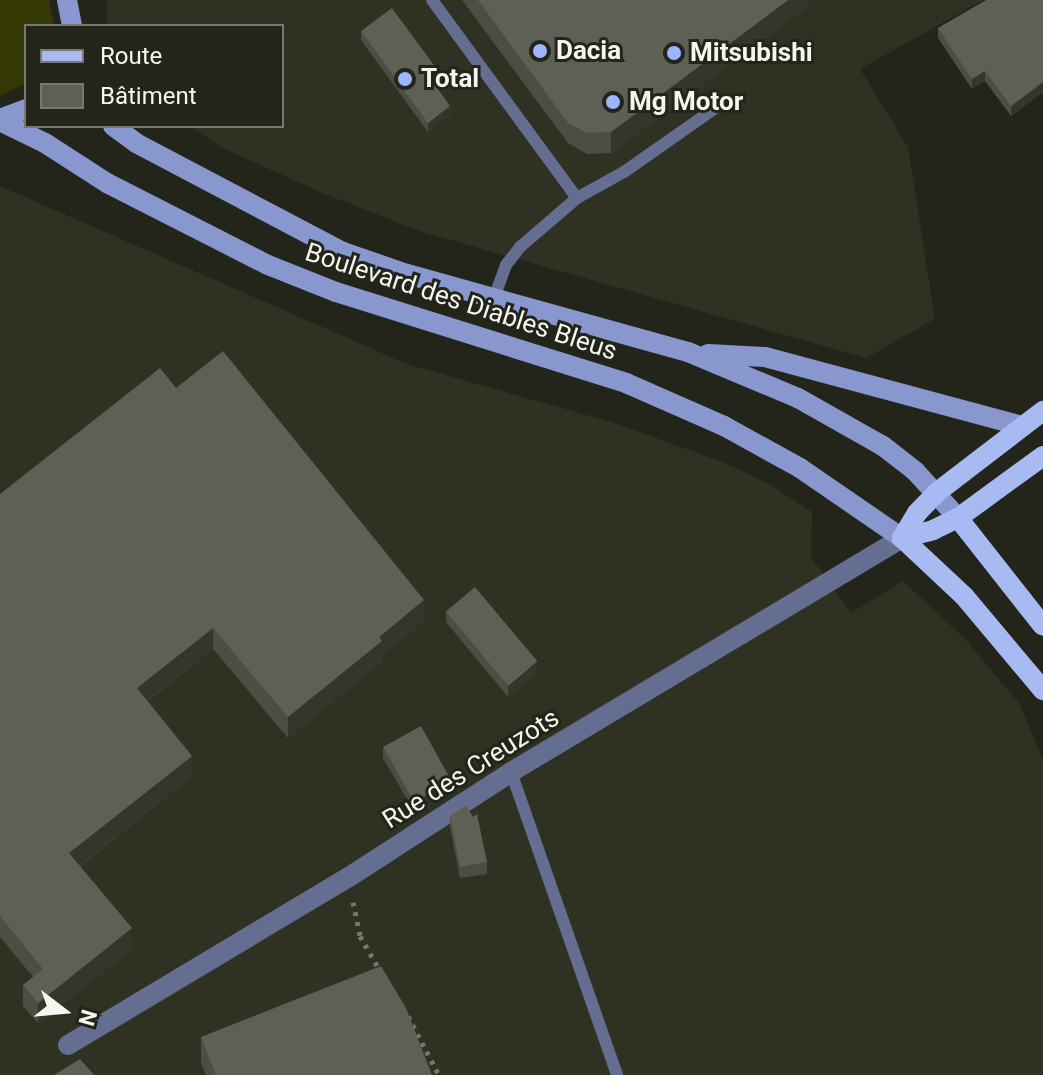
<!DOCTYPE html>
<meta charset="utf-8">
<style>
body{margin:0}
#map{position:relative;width:1043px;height:1075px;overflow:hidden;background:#23251b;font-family:Roboto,sans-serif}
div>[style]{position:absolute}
.built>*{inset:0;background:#2f3122}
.green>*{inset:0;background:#353905}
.path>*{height:5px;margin-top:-2.5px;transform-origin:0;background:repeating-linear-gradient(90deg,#75766d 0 4px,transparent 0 10px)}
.service>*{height:12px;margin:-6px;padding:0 6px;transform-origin:6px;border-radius:6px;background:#636e90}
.minor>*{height:20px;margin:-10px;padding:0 10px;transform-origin:10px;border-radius:10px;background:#636e90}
.secondary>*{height:20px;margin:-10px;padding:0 10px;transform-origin:10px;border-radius:10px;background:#8898cf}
.primary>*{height:20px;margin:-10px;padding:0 10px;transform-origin:10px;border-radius:10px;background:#a8baf2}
.wall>*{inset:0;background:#4c4e43}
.shaded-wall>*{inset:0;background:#34362b}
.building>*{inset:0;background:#5e6055;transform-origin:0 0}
.dots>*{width:22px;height:22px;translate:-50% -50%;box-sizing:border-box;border:4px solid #23251b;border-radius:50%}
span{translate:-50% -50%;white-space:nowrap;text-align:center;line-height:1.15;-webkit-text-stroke:6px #23251b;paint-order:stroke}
.poi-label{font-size:26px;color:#f5f6ef;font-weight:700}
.left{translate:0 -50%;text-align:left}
.street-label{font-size:26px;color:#f5f6ef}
.legend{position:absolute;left:24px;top:24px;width:260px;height:104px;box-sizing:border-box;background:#23251b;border:2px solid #777970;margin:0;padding:10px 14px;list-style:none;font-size:24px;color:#f5f6ef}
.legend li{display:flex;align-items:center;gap:16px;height:40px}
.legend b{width:40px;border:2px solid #777970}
.north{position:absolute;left:24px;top:971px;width:80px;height:80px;-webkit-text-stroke:6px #23251b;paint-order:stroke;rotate:106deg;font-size:22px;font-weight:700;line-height:32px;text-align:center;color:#f5f6ef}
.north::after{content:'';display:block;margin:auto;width:28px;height:36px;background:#f5f6ef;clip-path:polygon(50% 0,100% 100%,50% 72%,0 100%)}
</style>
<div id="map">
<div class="built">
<div style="clip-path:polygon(107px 0,983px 0,860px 69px,908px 147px,935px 319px,866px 358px,419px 231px,320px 192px,225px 149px,189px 126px,282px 126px,282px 26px,107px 26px)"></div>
<div style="clip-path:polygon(0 186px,407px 364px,611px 422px,720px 461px,769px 484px,812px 512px,811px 557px,851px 613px,903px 581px,964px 638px,1020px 704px,1043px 761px,1043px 1075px,0 1075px)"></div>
</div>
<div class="green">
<div style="clip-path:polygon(0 0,49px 0,54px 26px,26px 26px,26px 83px,0 96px)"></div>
</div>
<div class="path">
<div style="left:353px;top:902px;width:35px;rotate:78deg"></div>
<div style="left:360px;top:936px;width:39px;rotate:60deg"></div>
<div style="left:408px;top:1016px;width:67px;rotate:62.3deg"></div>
</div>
<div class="service">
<div style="left:432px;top:0;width:245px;rotate:53.8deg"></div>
<div style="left:577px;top:198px;width:54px;rotate:-29deg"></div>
<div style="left:624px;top:172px;width:113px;rotate:-35deg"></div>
<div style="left:494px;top:298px;width:35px;rotate:-70deg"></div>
<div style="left:506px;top:265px;width:23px;rotate:-52deg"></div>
<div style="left:520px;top:247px;width:75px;rotate:-40.7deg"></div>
<div style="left:511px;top:772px;width:321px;rotate:70.7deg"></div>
</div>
<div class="minor">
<div style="left:68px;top:1045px;width:327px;rotate:-30.9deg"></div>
<div style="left:349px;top:877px;width:193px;rotate:-32.9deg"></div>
<div style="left:511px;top:772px;width:456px;rotate:-30.9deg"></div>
</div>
<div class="secondary">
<div style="left:67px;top:0;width:26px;rotate:79deg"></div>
<div style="left:0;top:119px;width:28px;rotate:-21deg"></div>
<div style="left:0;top:121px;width:50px;rotate:26.1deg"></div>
<div style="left:45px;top:143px;width:74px;rotate:32.8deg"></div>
<div style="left:107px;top:183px;width:181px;rotate:27deg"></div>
<div style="left:268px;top:265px;width:73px;rotate:21.7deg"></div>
<div style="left:336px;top:292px;width:304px;rotate:17.4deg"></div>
<div style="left:626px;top:383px;width:107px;rotate:23.7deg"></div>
<div style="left:724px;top:426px;width:87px;rotate:28.9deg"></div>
<div style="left:800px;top:468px;width:124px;rotate:34.5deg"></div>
<div style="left:113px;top:126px;width:29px;rotate:36deg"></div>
<div style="left:136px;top:143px;width:234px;rotate:27.8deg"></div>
<div style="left:343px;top:252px;width:68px;rotate:19deg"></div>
<div style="left:407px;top:274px;width:292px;rotate:15.5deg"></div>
<div style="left:688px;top:352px;width:119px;rotate:22.7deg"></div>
<div style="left:798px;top:398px;width:98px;rotate:29.5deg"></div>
<div style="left:883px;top:446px;width:41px;rotate:38deg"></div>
<div style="left:915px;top:471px;width:64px;rotate:47.5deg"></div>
<div style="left:708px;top:354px;width:57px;rotate:3deg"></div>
<div style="left:765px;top:357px;width:267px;rotate:15deg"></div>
</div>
<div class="primary">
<div style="left:958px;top:518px;width:137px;rotate:51.8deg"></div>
<div style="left:902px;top:538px;width:85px;rotate:43.1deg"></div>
<div style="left:964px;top:596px;width:123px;rotate:50deg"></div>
<div style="left:902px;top:538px;width:29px;rotate:-59deg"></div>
<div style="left:917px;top:513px;width:28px;rotate:-46deg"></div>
<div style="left:936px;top:493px;width:135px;rotate:-37.5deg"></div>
<div style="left:902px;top:538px;width:32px;rotate:-14deg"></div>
<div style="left:933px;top:530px;width:28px;rotate:-26deg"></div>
<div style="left:958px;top:518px;width:105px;rotate:-36.1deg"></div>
</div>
<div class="wall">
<div style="clip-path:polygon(462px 0,809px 0,809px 5px,611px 153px,587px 154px,568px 143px)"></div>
<div style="clip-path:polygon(1043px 0,1043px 92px,1011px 116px,985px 81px,972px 89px,938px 38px,938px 28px)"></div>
<div style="clip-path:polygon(361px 31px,436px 77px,431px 80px,450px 115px,428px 132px,361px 40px)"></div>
<div style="clip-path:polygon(0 494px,424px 621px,382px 654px,382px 661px,288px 738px,213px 649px,148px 701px,192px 776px,80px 866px,132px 949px,38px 1023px,23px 1006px,23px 985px,33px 977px,0 937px)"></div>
<div style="clip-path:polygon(446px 611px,537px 673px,508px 697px,446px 622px)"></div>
<div style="clip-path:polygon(383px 747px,452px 792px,415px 813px,383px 758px)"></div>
<div style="clip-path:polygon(450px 816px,487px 862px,487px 874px,460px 878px,450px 827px)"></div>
<div style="clip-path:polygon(201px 1037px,432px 1075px,206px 1075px,201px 1063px)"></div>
</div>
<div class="shaded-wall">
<div style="clip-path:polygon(788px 0,809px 0,809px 5px,611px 153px,611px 132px)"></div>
<div style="clip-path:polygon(436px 68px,436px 77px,427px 83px,427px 74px)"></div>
<div style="clip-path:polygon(985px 71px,985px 81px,972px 89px,972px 79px)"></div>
<div style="clip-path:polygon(1043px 82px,1043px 92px,1011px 116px,1011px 106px)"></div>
<div style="clip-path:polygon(450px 106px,450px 115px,428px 132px,428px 123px)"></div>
<div style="clip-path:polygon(424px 600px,424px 621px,382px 654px,382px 661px,288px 738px,288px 717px,379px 637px)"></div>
<div style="clip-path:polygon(213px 628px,213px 649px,137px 709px,137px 688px)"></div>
<div style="clip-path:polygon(537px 662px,537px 673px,508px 697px,508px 686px)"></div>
<div style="clip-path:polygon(192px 756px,192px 776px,69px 874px,69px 853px)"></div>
<div style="clip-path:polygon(452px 781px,452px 792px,415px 813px,415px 802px)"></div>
<div style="clip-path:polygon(132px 928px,132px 949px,38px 1023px,38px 1003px)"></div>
</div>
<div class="building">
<div style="clip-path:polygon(478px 0,788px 0,611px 132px,587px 133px,568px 123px)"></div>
<div style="clip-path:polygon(986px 0,1043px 0,1043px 82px,1011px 106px,985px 71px,972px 79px,938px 28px)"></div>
<div style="clip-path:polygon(392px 8px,436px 68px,427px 74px,450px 106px,428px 123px,361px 31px)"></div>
<div style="clip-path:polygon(223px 351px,424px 600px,379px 637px,382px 641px,288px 717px,213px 628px,137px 688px,192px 756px,69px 853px,132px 928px,38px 1003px,23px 985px,43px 969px,0 916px,0 494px,160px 368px,176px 388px)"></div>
<div style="left:475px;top:587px;width:97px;height:38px;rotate:50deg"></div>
<div style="left:421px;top:726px;width:63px;height:43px;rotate:61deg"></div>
<div style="clip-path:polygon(466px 805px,473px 817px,477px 814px,487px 862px,460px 867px,450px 816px)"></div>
<div style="clip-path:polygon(381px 966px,406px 1008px,432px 1075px,216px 1075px,201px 1037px)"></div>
<div style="clip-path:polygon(80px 1059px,94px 1075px,54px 1075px)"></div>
</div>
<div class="dots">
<div style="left:540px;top:51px;background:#9eb4fd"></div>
<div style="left:674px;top:53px;background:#9eb4fd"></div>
<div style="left:405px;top:79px;background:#9eb4fd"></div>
<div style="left:613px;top:102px;background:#9eb4fd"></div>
</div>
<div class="poi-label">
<span class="left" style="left:556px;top:51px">Dacia</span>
<span class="left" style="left:690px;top:53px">Mitsubishi</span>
<span class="left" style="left:421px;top:79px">Total</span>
<span class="left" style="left:629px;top:102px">Mg Motor</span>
</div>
<div class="street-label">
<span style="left:461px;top:302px;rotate:18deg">Boulevard des Diables Bleus</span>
<span style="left:471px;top:769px;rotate:-32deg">Rue des Creuzots</span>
</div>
<ul class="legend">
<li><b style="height:10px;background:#a8baf2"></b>Route</li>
<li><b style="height:22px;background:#5e6055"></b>Bâtiment</li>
</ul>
<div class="north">N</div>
</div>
